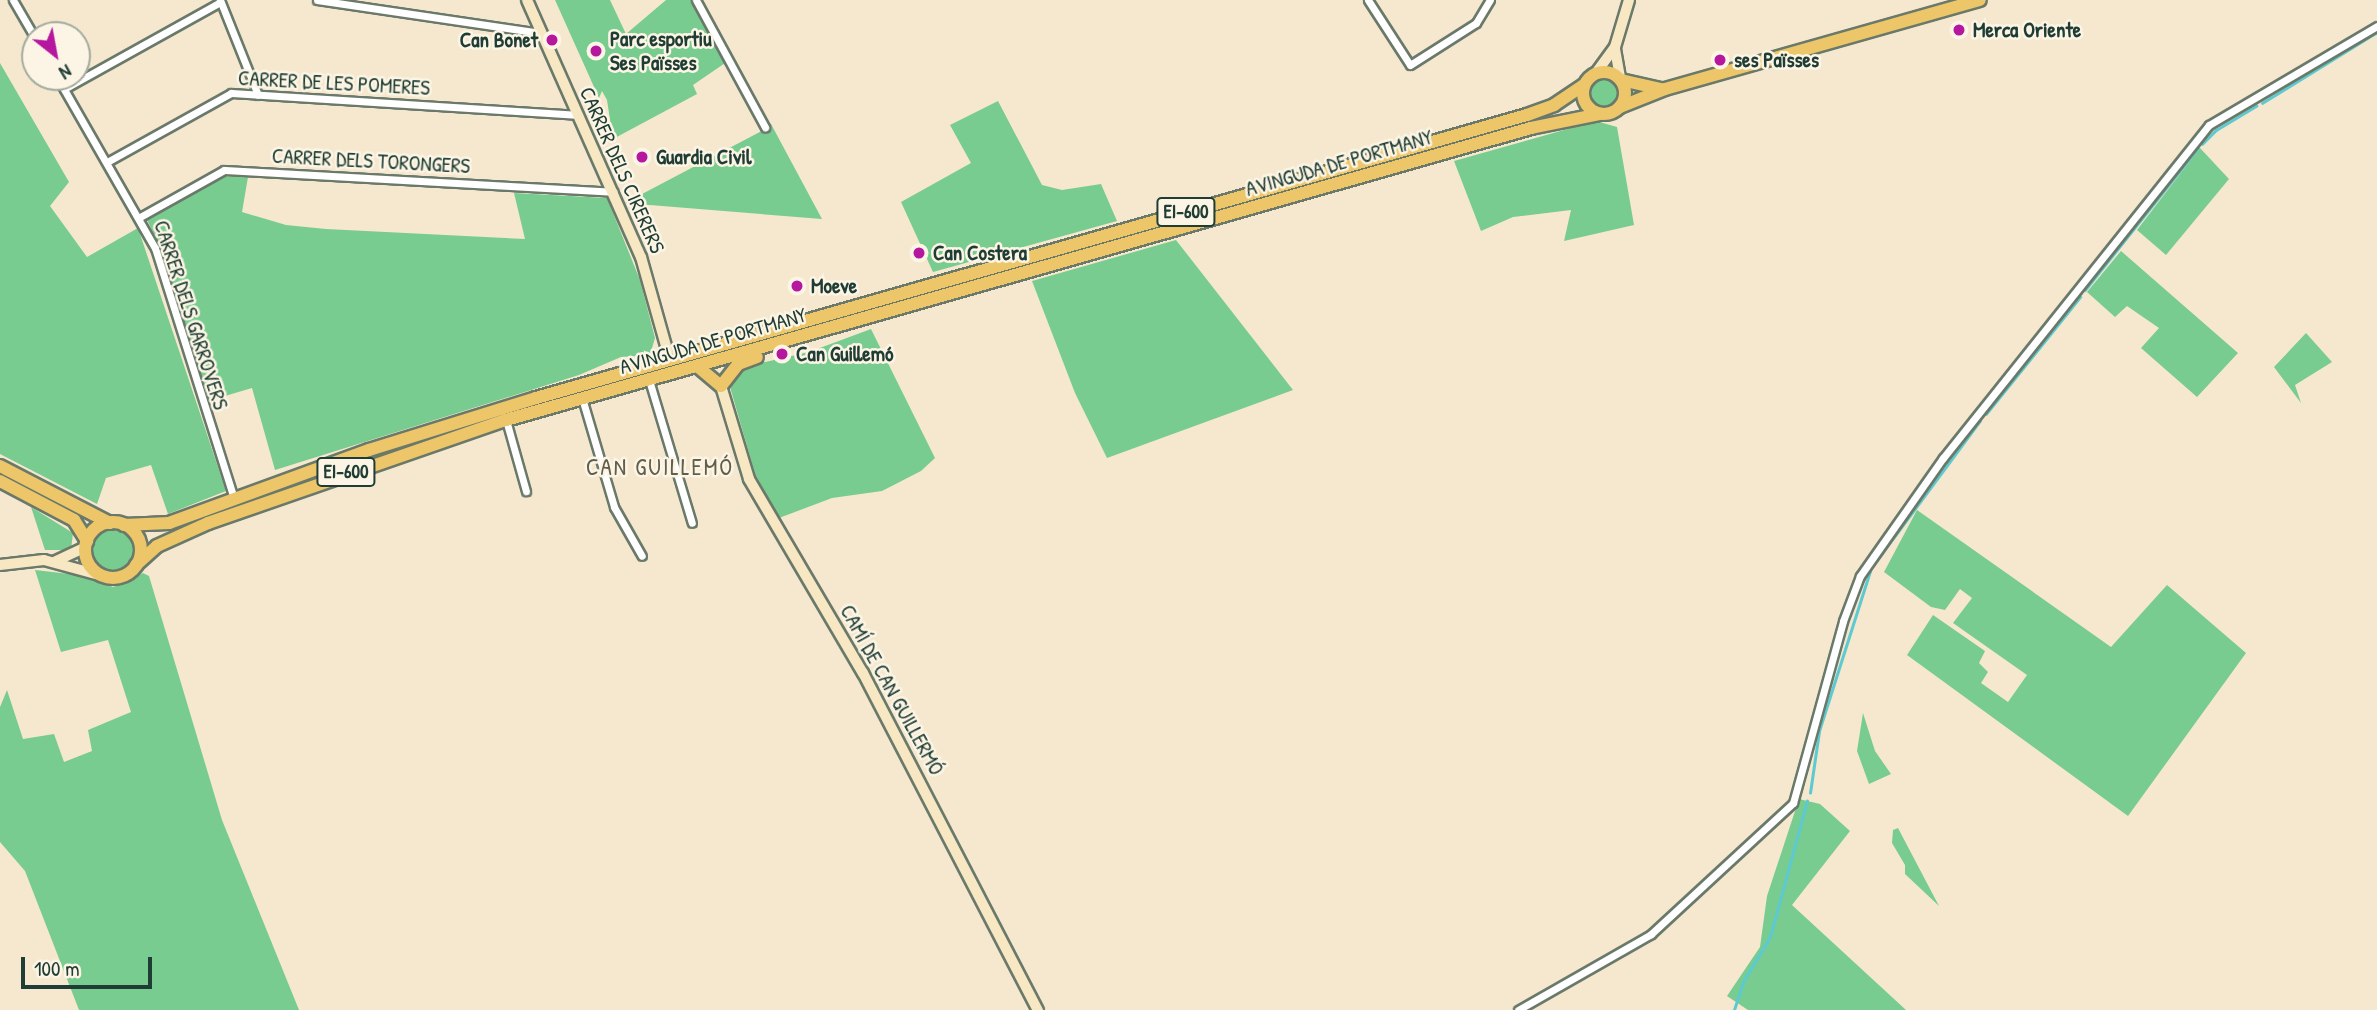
<!DOCTYPE html>
<meta charset="utf-8">
<style>
body{margin:0}
#map{position:relative;width:2377px;height:1010px;overflow:hidden;background:#f5e8cf;font-family:"Patrick Hand",sans-serif}
div>[style]{position:absolute}
.green>*{inset:0;background:#78cc8f}
.round{border-radius:50%}
.stream>*{height:2.5px;margin:-1.25px;padding:0 1.25px;transform-origin:1.25px;border-radius:1.25px;background:#5ccad0}
.roads{filter:drop-shadow(2px 0 #6a796a) drop-shadow(-2px 0 #6a796a) drop-shadow(0 2px #6a796a) drop-shadow(0 -2px #6a796a)}
.street>*{height:7px;margin:-3.5px;padding:0 3.5px;transform-origin:3.5px;border-radius:3.5px;background:#fff}
.secondary>*{height:10px;margin:-5px;padding:0 5px;transform-origin:5px;border-radius:5px;background:#f7e8c3}
.primary>*{height:12px;margin:-6px;padding:0 6px;transform-origin:6px;border-radius:6px;background:#ecc669}
.primary>.ring{margin:-6px;padding:0;box-sizing:content-box;background:none;border:12px solid #ecc669;border-radius:50%}
.dots>*{width:19px;height:19px;translate:-50% -50%;box-sizing:border-box;border:4px solid #fcf5e5;border-radius:50%}
span{translate:-50% -50%;white-space:nowrap;text-align:center;line-height:1.15;-webkit-text-stroke:5px #fcf5e5;paint-order:stroke}
.shield-label span{padding:2px 5px;background:#fcf5e5;border:2px solid;border-radius:5px;-webkit-text-stroke-width:0}
.shield-label{font-size:19px;color:#1f3d34;font-weight:700}
.poi-label{font-size:21px;color:#1f3d34;font-weight:700}
.left{translate:0 -50%;text-align:left}
.right{translate:-100% -50%;text-align:right}
.street-label{font-size:21px;color:#1f3d34}
.neighbourhood-label{font-size:23px;color:#615f4b;letter-spacing:2px}
.north{position:absolute;left:21px;top:21px;width:70px;height:70px;box-sizing:border-box;background:#fcf5e5;border:2px solid #a4ab9e;border-radius:50%;rotate:149deg;font-size:19px;font-weight:700;line-height:28px;text-align:center;color:#1f3d34}
.north::after{content:'';display:block;margin:auto;width:24px;height:32px;background:#b5179e;clip-path:polygon(50% 0,100% 100%,50% 72%,0 100%)}
.scale{position:absolute;left:21px;top:957px;width:131px;height:32px;box-sizing:border-box;border:4px solid #1f3d34;border-top:0;padding-left:9px;font-size:21px;line-height:24px;white-space:nowrap;color:#1f3d34;-webkit-text-stroke:5px #fcf5e5;paint-order:stroke}
</style>
<div id="map">
<div class="green">
<div style="clip-path:polygon(555px 0,610px 0,626px 34px,666px 0,700px 0,731px 59px,693px 85px,697px 94px,613px 139px,607px 100px,602px 91px,599px 98px)"></div>
<div style="clip-path:polygon(0 63px,69px 182px,50px 206px,87px 257px,138px 228px,226px 491px,168px 514px,151px 465px,106px 478px,97px 504px,0 454px)"></div>
<div class="round" style="left:1588px;top:76px;width:32px;height:32px"></div>
<div style="clip-path:polygon(998px 101px,1042px 185px,1062px 190px,1101px 184px,1117px 221px,933px 272px,901px 202px,971px 163px,950px 125px)"></div>
<div style="clip-path:polygon(1596px 121px,1617px 127px,1634px 225px,1564px 241px,1571px 210px,1513px 217px,1481px 231px,1454px 161px)"></div>
<div style="clip-path:polygon(771px 124px,822px 219px,625px 203px,769px 127px)"></div>
<div style="clip-path:polygon(2200px 148px,2229px 179px,2166px 255px,2137px 230px)"></div>
<div style="clip-path:polygon(218px 176px,248px 177px,242px 212px,286px 225px,326px 229px,525px 239px,514px 193px,607px 198px,640px 280px,655px 338px,650px 355px,621px 357px,579px 375px,275px 470px,252px 388px,208px 401px,161px 248px,147px 220px)"></div>
<div style="clip-path:polygon(1176px 240px,1293px 390px,1107px 458px,1075px 393px,1032px 281px)"></div>
<div style="clip-path:polygon(2121px 251px,2238px 353px,2197px 397px,2141px 348px,2159px 328px,2127px 306px,2115px 317px,2087px 292px)"></div>
<div style="clip-path:polygon(871px 329px,935px 458px,921px 471px,882px 491px,832px 498px,779px 518px,755px 474px,730px 387px,748px 366px,809px 352px)"></div>
<div style="clip-path:polygon(2306px 333px,2332px 362px,2295px 385px,2301px 403px,2274px 367px)"></div>
<div style="clip-path:polygon(31px 507px,73px 533px,71px 550px,45px 550px)"></div>
<div style="clip-path:polygon(1917px 510px,2111px 647px,2167px 585px,2246px 653px,2128px 816px,1907px 655px,1933px 615px,1985px 651px,1979px 663px,1988px 672px,1981px 683px,2008px 702px,2027px 675px,1953px 623px,1972px 598px,1960px 589px,1945px 610px,1931px 607px,1884px 572px)"></div>
<div class="round" style="left:90px;top:528px;width:44px;height:44px"></div>
<div style="clip-path:polygon(35px 570px,87px 576px,113px 587px,143px 573px,149px 576px,222px 820px,299px 1010px,79px 1010px,25px 871px,0 842px,0 707px,7px 690px,23px 739px,54px 734px,64px 762px,92px 751px,88px 730px,131px 712px,108px 640px,61px 652px)"></div>
<div style="clip-path:polygon(1863px 713px,1875px 751px,1891px 774px,1869px 784px,1857px 751px)"></div>
<div style="clip-path:polygon(1799px 799px,1820px 804px,1850px 831px,1792px 905px,1906px 1010px,1748px 1010px,1727px 996px,1760px 947px,1767px 896px)"></div>
<div style="clip-path:polygon(1898px 828px,1939px 906px,1905px 874px,1905px 865px,1892px 843px,1893px 830px)"></div>
</div>
<div class="stream">
<div style="left:2262px;top:103px;width:135px;rotate:-31.7deg"></div>
<div style="left:2202px;top:144px;width:20px;rotate:-45deg"></div>
<div style="left:2216px;top:130px;width:47px;rotate:-31deg"></div>
<div style="left:2085px;top:290px;width:181px;rotate:-51.5deg"></div>
<div style="left:1986px;top:414px;width:150px;rotate:-51.2deg"></div>
<div style="left:1874px;top:564px;width:178px;rotate:-53.5deg"></div>
<div style="left:1810px;top:793px;width:63px;rotate:-81.7deg"></div>
<div style="left:1819px;top:731px;width:168px;rotate:-72.3deg"></div>
<div style="left:1734px;top:1010px;width:29px;rotate:-72deg"></div>
<div style="left:1743px;top:982px;width:52px;rotate:-59deg"></div>
<div style="left:1770px;top:937px;width:141px;rotate:-74.8deg"></div>
</div>
<div class="roads">
<div class="street">
<div style="left:13px;top:0;width:44px;rotate:59.9deg"></div>
<div style="left:220px;top:0;width:102px;rotate:68.2deg"></div>
<div style="left:317px;top:0;width:226px;rotate:8.4deg"></div>
<div style="left:696px;top:0;width:145px;rotate:61.5deg"></div>
<div style="left:1368px;top:0;width:77px;rotate:57.1deg"></div>
<div style="left:1410px;top:65px;width:78px;rotate:-32.5deg"></div>
<div style="left:1476px;top:23px;width:27px;rotate:-59deg"></div>
<div style="left:57px;top:77px;width:197px;rotate:60.2deg"></div>
<div style="left:155px;top:248px;width:263px;rotate:72.5deg"></div>
<div style="left:64px;top:89px;width:179px;rotate:-29.1deg"></div>
<div style="left:107px;top:162px;width:142px;rotate:-29.1deg"></div>
<div style="left:231px;top:93px;width:346px;rotate:3.6deg"></div>
<div style="left:140px;top:217px;width:96px;rotate:-29.2deg"></div>
<div style="left:224px;top:170px;width:390px;rotate:3.2deg"></div>
<div style="left:649px;top:380px;width:149px;rotate:73.3deg"></div>
<div style="left:582px;top:398px;width:114px;rotate:73.6deg"></div>
<div style="left:614px;top:507px;width:56px;rotate:60.3deg"></div>
<div style="left:506px;top:420px;width:74px;rotate:74.3deg"></div>
<div style="left:1518px;top:1010px;width:153px;rotate:-29.7deg"></div>
<div style="left:1651px;top:934px;width:193px;rotate:-42.7deg"></div>
<div style="left:1793px;top:803px;width:189px;rotate:-74.6deg"></div>
<div style="left:1843px;top:621px;width:48px;rotate:-69.3deg"></div>
<div style="left:1860px;top:576px;width:144px;rotate:-54.9deg"></div>
<div style="left:1943px;top:458px;width:426px;rotate:-51.4deg"></div>
<div style="left:2209px;top:125px;width:195px;rotate:-30.5deg"></div>
</div>
<div class="secondary">
<div style="left:527px;top:0;width:281px;rotate:66.1deg"></div>
<div style="left:641px;top:257px;width:107px;rotate:74.3deg"></div>
<div style="left:1615px;top:49px;width:29px;rotate:80deg"></div>
<div style="left:1596px;top:73px;width:32px;rotate:-54deg"></div>
<div style="left:1615px;top:47px;width:49px;rotate:-73.4deg"></div>
<div style="left:721px;top:386px;width:97px;rotate:73.2deg"></div>
<div style="left:749px;top:479px;width:225px;rotate:59.6deg"></div>
<div style="left:863px;top:673px;width:380px;rotate:62.6deg"></div>
<div style="left:56px;top:561px;width:33px;rotate:-25deg"></div>
<div style="left:0;top:565px;width:44px;rotate:-6.5deg"></div>
<div style="left:44px;top:560px;width:61px;rotate:15.2deg"></div>
</div>
<div class="primary">
<div class="ring" style="left:1583px;top:72px;width:30px;height:30px"></div>
<div style="left:1621px;top:80px;width:41px;rotate:12.7deg"></div>
<div style="left:1620px;top:107px;width:48px;rotate:-21.8deg"></div>
<div style="left:1665px;top:89px;width:327px;rotate:-15.8deg"></div>
<div style="left:697px;top:366px;width:31px;rotate:40deg"></div>
<div style="left:721px;top:386px;width:28px;rotate:-52deg"></div>
<div style="left:738px;top:364px;width:20px;rotate:-20deg"></div>
<div style="left:0;top:466px;width:124px;rotate:27.4deg"></div>
<div style="left:0;top:481px;width:84px;rotate:27.8deg"></div>
<div style="left:74px;top:520px;width:25px;rotate:58deg"></div>
<div class="ring" style="left:85px;top:522px;width:44px;height:44px"></div>
<div style="left:124px;top:525px;width:45px;rotate:-2.5deg"></div>
<div style="left:169px;top:523px;width:213px;rotate:-20.1deg"></div>
<div style="left:369px;top:450px;width:175px;rotate:-17.3deg"></div>
<div style="left:536px;top:398px;width:1031px;rotate:-15.94deg"></div>
<div style="left:1527px;top:115px;width:29px;rotate:-20deg"></div>
<div style="left:1554px;top:105px;width:36px;rotate:-34deg"></div>
<div style="left:136px;top:565px;width:28px;rotate:-42deg"></div>
<div style="left:157px;top:546px;width:56px;rotate:-24.3deg"></div>
<div style="left:208px;top:523px;width:315px;rotate:-19.1deg"></div>
<div style="left:506px;top:420px;width:1066px;rotate:-15.9deg"></div>
<div style="left:1531px;top:128px;width:70px;rotate:-11.5deg"></div>
</div>
</div>
<div class="dots">
<div style="left:1959px;top:30px;background:#b5179e"></div>
<div style="left:552px;top:40px;background:#b5179e"></div>
<div style="left:596px;top:51px;background:#b5179e"></div>
<div style="left:1720px;top:60px;background:#b5179e"></div>
<div style="left:642px;top:157px;background:#b5179e"></div>
<div style="left:919px;top:253px;background:#b5179e"></div>
<div style="left:797px;top:286px;background:#b5179e"></div>
<div style="left:782px;top:354px;background:#b5179e"></div>
</div>
<div class="shield-label">
<span style="left:1186px;top:212px">EI-600</span>
<span style="left:346px;top:472px">EI-600</span>
</div>
<div class="poi-label">
<span class="left" style="left:1973px;top:30px">Merca Oriente</span>
<span class="left" style="left:610px;top:51px">Parc esportiu<br>Ses Païsses</span>
<span class="right" style="left:538px;top:40px">Can Bonet</span>
<span class="left" style="left:1734px;top:60px">ses Païsses</span>
<span class="left" style="left:656px;top:157px">Guardia Civil</span>
<span class="left" style="left:933px;top:253px">Can Costera</span>
<span class="left" style="left:811px;top:286px">Moeve</span>
<span class="left" style="left:796px;top:354px">Can Guillemó</span>
</div>
<div class="street-label">
<span style="left:334px;top:83px;rotate:3deg">CARRER DE LES POMERES</span>
<span style="left:371px;top:161px;rotate:3deg">CARRER DELS TORONGERS</span>
<span style="left:1339px;top:163px;rotate:-16deg">AVINGUDA DE PORTMANY</span>
<span style="left:622px;top:170px;rotate:66deg">CARRER DELS CIRERERS</span>
<span style="left:191px;top:315px;rotate:72deg">CARRER DELS GARROVERS</span>
<span style="left:713px;top:341px;rotate:-16deg">AVINGUDA DE PORTMANY</span>
<span style="left:892px;top:690px;rotate:61deg">CAMÍ DE CAN GUILLERMÓ</span>
</div>
<div class="neighbourhood-label">
<span style="left:660px;top:467px">CAN GUILLEMÓ</span>
</div>
<div class="north">N</div>
<div class="scale">100 m</div>
</div>
